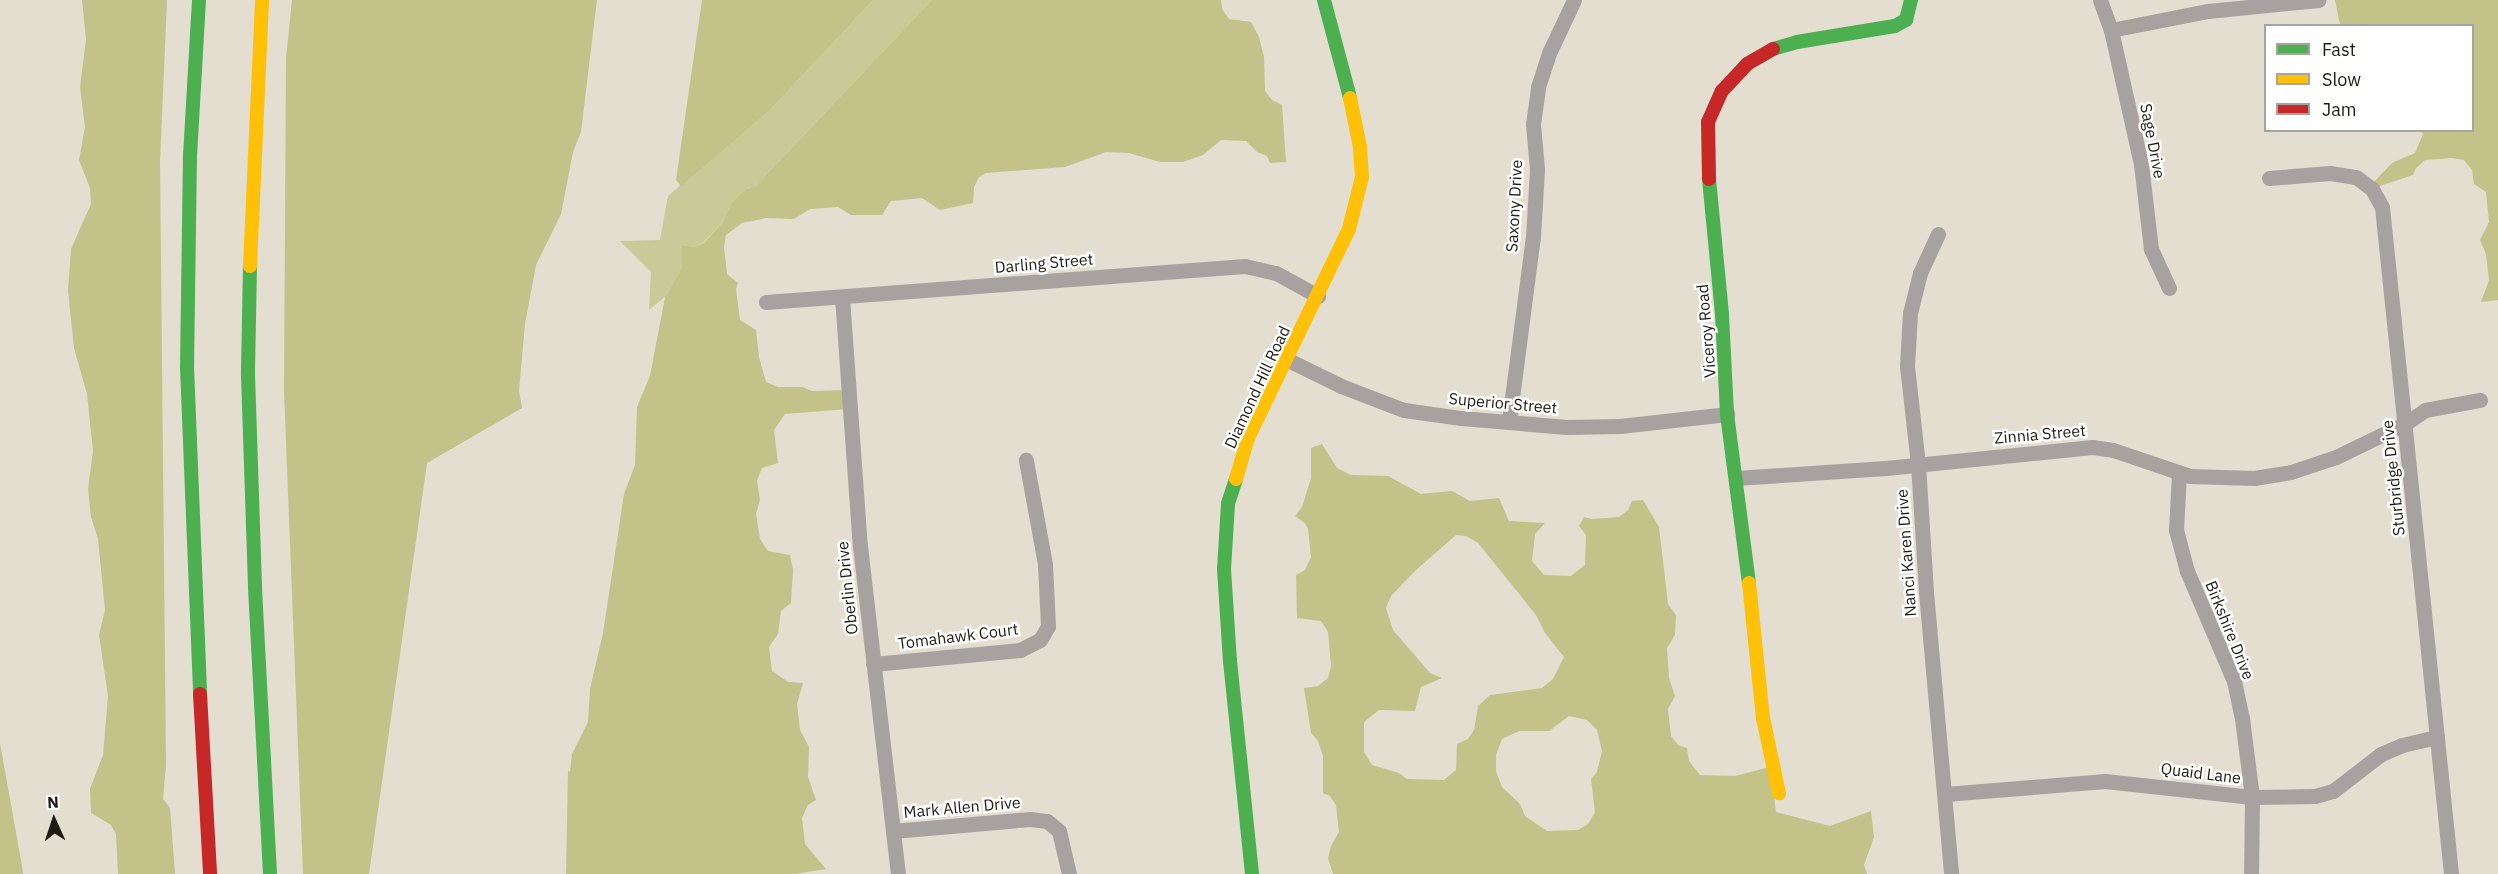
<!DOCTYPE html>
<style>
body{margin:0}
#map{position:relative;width:2498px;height:874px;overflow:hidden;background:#e3ded0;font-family:"IBM Plex Sans",sans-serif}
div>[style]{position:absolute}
.green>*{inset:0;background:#cac998}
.forest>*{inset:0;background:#c3c289}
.street>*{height:15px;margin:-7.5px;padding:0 7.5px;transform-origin:7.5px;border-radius:7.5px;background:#a7a2a0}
.fast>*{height:14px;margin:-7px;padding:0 7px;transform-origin:7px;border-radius:7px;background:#4caf50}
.slow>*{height:14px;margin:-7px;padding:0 7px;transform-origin:7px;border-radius:7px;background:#ffc107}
.jam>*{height:14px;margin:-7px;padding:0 7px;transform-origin:7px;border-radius:7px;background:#c62828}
span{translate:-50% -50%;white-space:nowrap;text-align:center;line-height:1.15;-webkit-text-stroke:5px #fff;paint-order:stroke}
.street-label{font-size:16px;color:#1f1c13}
.legend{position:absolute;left:2264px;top:24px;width:210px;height:108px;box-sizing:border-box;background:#fff;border:2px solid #a5a4a1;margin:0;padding:8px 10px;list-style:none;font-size:18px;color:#1f1c13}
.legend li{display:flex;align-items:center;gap:12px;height:30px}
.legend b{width:30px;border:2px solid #a5a4a1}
.north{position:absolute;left:24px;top:790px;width:60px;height:60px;-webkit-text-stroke:4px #fff;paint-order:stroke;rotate:357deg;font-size:16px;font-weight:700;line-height:24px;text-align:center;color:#1f1c13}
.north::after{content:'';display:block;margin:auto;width:21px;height:27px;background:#1f1c13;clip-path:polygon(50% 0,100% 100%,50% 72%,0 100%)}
</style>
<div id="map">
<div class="green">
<div style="clip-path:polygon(873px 0,932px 0,755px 187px,746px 189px,732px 202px,723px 222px,703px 243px,695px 247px,683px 245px,682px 268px,665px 297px,649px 310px,651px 272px,620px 241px,660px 240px,668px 196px,770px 110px)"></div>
</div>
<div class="forest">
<div style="clip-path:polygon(82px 0,167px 0,160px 162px,166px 765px,163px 799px,170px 808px,175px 874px,118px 874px,116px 834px,111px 825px,91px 813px,90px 789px,103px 755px,108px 696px,99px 635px,105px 610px,98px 539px,91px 517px,88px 489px,93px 451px,87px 394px,74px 348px,68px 291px,71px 249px,91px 204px,90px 188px,79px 160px,85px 127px,80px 87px,86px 39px)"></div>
<div style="clip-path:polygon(292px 0,597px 0,581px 132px,573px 152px,561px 214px,536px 265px,525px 324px,519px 391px,522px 408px,427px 463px,369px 874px,303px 874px,284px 391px,286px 58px)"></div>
<div style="clip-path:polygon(702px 0,873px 0,770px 110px,681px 186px,676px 180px)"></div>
<div style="clip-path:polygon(932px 0,1221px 0,1222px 9px,1229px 19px,1251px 22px,1259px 37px,1264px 57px,1265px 91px,1272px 100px,1282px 105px,1286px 162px,1270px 163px,1267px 156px,1257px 152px,1246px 141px,1221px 140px,1203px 155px,1183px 162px,1160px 162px,1129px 153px,1106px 152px,1065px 167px,986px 173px,979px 177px,974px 187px,973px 203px,940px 210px,922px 198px,891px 201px,882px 215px,851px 215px,838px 207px,810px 209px,794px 219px,766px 218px,742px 223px,726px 235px,724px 247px,727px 274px,738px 283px,736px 289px,740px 320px,756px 330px,759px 357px,766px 382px,778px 387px,802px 387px,812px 391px,848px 390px,849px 409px,785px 414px,774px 430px,778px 463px,762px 468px,757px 481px,760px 500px,756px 514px,760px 539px,768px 551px,790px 555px,793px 570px,791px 603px,781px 611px,778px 634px,769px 647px,772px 671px,788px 682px,803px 683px,797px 704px,800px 730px,809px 747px,808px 777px,816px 800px,808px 805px,802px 818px,805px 844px,826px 869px,795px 874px,566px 874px,568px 771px,570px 772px,572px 754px,588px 722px,590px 689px,603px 633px,624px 494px,635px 465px,637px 407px,650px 376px,665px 297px,682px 268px,682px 245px,695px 247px,704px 243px,723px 222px,732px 202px,746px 189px,755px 187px)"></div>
<div style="clip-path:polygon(2335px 0,2498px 0,2498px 300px,2481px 302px,2489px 280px,2486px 254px,2480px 240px,2489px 222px,2486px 192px,2474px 184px,2472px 170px,2464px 160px,2452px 158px,2425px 160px,2416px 168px,2413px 175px,2374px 188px,2372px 184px,2392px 163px,2415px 153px,2423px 134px,2421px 131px,2472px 130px,2472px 26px,2340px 25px)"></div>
<div style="clip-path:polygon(evenodd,1322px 444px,1337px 468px,1351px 475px,1388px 476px,1421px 494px,1452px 491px,1470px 501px,1499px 498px,1509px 521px,1545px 523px,1535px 534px,1532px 561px,1544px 575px,1571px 576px,1585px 565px,1586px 535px,1579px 526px,1584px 517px,1592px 519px,1619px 517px,1628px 510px,1632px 501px,1643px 500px,1659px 527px,1668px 604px,1676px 615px,1675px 635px,1667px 648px,1669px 678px,1675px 696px,1668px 709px,1671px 736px,1678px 745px,1687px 748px,1689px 761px,1700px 775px,1735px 776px,1770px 767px,1776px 812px,1830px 826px,1871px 811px,1874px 837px,1864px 865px,1867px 874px,1333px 874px,1328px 858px,1331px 846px,1339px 832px,1336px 805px,1330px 796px,1323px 793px,1323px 756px,1318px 741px,1311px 733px,1304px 688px,1318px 686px,1328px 678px,1331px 666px,1328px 632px,1321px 621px,1297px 618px,1296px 575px,1305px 570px,1311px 557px,1308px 529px,1305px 523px,1295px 516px,1302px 507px,1311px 478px,1311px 448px,1322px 444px,1456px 535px,1466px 536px,1478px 543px,1536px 615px,1545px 633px,1564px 657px,1553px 679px,1542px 688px,1490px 695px,1478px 706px,1474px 730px,1468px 739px,1457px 744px,1456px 770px,1444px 780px,1407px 779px,1399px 773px,1372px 765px,1364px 752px,1364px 722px,1379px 710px,1415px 711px,1421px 687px,1442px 678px,1430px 673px,1393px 630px,1386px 608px,1391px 596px,1416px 570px,1456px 535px,1322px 444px,1569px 716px,1587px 720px,1597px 730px,1602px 751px,1597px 772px,1591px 779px,1595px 812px,1588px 824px,1578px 830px,1547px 831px,1525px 816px,1520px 804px,1502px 787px,1496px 771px,1496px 755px,1502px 739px,1519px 731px,1549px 731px,1569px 716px)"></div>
<div style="clip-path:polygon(0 743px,22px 866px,23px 874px,0 874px)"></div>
</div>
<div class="street">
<div style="left:2100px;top:0;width:32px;rotate:70deg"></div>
<div style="left:2111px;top:30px;width:137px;rotate:77.4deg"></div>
<div style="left:2141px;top:164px;width:86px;rotate:83.3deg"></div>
<div style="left:2151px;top:249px;width:43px;rotate:65.2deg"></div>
<div style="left:2111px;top:30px;width:99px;rotate:-11.1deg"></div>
<div style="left:2208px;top:11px;width:111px;rotate:-5.7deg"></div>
<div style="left:2269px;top:178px;width:61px;rotate:-4.7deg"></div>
<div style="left:2330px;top:173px;width:26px;rotate:9deg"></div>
<div style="left:2356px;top:177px;width:20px;rotate:37deg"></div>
<div style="left:2372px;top:189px;width:21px;rotate:61deg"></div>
<div style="left:2382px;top:207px;width:671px;rotate:84.09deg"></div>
<div style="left:1938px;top:234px;width:43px;rotate:114.8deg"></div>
<div style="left:1920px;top:273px;width:41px;rotate:104deg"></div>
<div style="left:1910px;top:313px;width:53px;rotate:93.2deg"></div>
<div style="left:1907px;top:366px;width:99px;rotate:83.6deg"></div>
<div style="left:1918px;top:464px;width:128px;rotate:86.4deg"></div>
<div style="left:1926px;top:592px;width:283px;rotate:84.9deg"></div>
<div style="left:842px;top:297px;width:250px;rotate:85.9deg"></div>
<div style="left:860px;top:546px;width:330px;rotate:83.4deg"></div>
<div style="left:766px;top:302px;width:480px;rotate:-4.3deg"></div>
<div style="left:1245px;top:266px;width:32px;rotate:13deg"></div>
<div style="left:1276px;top:273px;width:48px;rotate:28.7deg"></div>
<div style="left:1286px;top:359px;width:61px;rotate:26.1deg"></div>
<div style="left:1341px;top:386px;width:67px;rotate:20.9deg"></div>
<div style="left:1404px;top:410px;width:58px;rotate:8deg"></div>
<div style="left:1461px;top:418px;width:106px;rotate:4.9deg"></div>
<div style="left:1567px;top:427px;width:53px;rotate:-1.1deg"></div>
<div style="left:1620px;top:426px;width:108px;rotate:-6.4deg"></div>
<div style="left:1509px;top:421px;width:186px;rotate:-82.6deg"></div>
<div style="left:1533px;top:237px;width:68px;rotate:-86.6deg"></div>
<div style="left:1537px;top:169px;width:45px;rotate:-95.1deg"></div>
<div style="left:1533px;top:124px;width:37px;rotate:-82deg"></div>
<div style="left:1538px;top:87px;width:38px;rotate:-72deg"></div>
<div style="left:1550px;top:51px;width:56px;rotate:-64.8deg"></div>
<div style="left:2179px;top:473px;width:57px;rotate:93deg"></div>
<div style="left:2176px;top:530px;width:42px;rotate:75deg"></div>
<div style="left:2187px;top:571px;width:120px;rotate:66.9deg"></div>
<div style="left:2234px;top:681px;width:38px;rotate:78deg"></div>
<div style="left:2242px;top:718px;width:80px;rotate:82.8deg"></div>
<div style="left:2252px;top:797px;width:77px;rotate:90.7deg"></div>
<div style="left:1736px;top:478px;width:150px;rotate:-3.8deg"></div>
<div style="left:1886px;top:468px;width:207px;rotate:-5.8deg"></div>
<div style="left:2092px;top:447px;width:21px;rotate:8deg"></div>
<div style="left:2113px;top:450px;width:81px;rotate:18.7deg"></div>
<div style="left:2190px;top:476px;width:64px;rotate:1.8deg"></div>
<div style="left:2254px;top:478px;width:37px;rotate:-9deg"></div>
<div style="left:2291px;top:472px;width:47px;rotate:-18.4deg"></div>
<div style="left:2336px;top:457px;width:78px;rotate:-25.9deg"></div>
<div style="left:2406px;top:423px;width:23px;rotate:-34deg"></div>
<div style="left:2425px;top:410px;width:56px;rotate:-10.3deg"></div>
<div style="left:873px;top:664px;width:148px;rotate:-5.4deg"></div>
<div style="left:1020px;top:650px;width:22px;rotate:-27deg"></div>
<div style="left:1040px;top:640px;width:16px;rotate:-60deg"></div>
<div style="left:1048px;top:626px;width:62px;rotate:-92.8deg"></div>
<div style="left:1045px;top:564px;width:106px;rotate:-100.4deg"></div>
<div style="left:1945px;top:794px;width:161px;rotate:-4.6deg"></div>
<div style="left:2105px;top:781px;width:148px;rotate:6.2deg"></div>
<div style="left:2252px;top:797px;width:63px;rotate:-0.9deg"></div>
<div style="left:2315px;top:796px;width:19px;rotate:-16deg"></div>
<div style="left:2333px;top:791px;width:61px;rotate:-37.6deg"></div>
<div style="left:2381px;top:754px;width:23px;rotate:-23deg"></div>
<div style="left:2402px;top:745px;width:36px;rotate:-13deg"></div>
<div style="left:893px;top:831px;width:138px;rotate:-5deg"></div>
<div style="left:1030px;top:819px;width:17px;rotate:7deg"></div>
<div style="left:1047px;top:821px;width:16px;rotate:40deg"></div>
<div style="left:1059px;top:831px;width:44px;rotate:76.9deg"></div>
</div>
<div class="fast">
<div style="left:199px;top:0;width:154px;rotate:93.3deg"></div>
<div style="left:190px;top:154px;width:213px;rotate:90.8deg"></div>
<div style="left:187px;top:367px;width:327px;rotate:87.7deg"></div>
<div style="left:1324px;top:0;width:101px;rotate:75.1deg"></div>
<div style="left:1773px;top:49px;width:25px;rotate:-16deg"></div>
<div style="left:1797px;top:42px;width:99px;rotate:-9.3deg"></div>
<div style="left:1895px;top:26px;width:13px;rotate:-29deg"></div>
<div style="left:1906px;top:20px;width:21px;rotate:-76deg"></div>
<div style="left:1709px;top:179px;width:137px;rotate:84.5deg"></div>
<div style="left:1722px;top:315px;width:99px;rotate:87.1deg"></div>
<div style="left:1727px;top:414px;width:170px;rotate:82.6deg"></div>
<div style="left:250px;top:266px;width:109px;rotate:91.1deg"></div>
<div style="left:248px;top:375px;width:213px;rotate:88.1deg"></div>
<div style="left:255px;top:588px;width:286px;rotate:87deg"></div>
<div style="left:1236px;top:479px;width:26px;rotate:108deg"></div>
<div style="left:1228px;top:504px;width:65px;rotate:93.5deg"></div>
<div style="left:1224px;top:569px;width:92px;rotate:86.3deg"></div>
<div style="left:1230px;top:661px;width:214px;rotate:84.1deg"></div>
</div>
<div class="slow">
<div style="left:250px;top:266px;width:266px;rotate:-87.4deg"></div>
<div style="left:1236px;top:479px;width:43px;rotate:-73.7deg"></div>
<div style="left:1248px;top:438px;width:232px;rotate:-64.2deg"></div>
<div style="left:1349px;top:229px;width:54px;rotate:-76deg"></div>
<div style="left:1362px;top:177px;width:30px;rotate:-94deg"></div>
<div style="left:1360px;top:147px;width:50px;rotate:-101.5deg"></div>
<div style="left:1749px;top:583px;width:136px;rotate:84.1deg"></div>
<div style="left:1763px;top:718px;width:77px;rotate:78deg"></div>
</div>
<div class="jam">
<div style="left:1709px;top:179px;width:57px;rotate:-91deg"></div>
<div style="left:1708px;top:122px;width:34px;rotate:-66deg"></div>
<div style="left:1722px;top:91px;width:37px;rotate:-47deg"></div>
<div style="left:1747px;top:64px;width:30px;rotate:-30deg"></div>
<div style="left:200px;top:694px;width:180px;rotate:86.8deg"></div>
</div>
<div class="street-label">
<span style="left:2153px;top:141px;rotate:79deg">Sage Drive</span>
<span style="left:1514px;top:206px;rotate:-87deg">Saxony Drive</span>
<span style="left:1044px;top:263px;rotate:-5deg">Darling Street</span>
<span style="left:1706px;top:331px;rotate:-95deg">Viceroy Road</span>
<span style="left:1257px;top:387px;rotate:-65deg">Diamond Hill Road</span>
<span style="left:1503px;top:403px;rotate:5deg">Superior Street</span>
<span style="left:2040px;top:434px;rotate:-5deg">Zinnia Street</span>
<span style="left:2393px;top:478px;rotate:-96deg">Sturbridge Drive</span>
<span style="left:1906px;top:553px;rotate:-94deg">Nanci Karen Drive</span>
<span style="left:847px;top:588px;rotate:-96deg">Oberlin Drive</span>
<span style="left:2230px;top:630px;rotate:68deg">Birkshire Drive</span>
<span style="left:958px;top:636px;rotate:-7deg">Tomahawk Court</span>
<span style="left:2201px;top:773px;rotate:7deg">Quaid Lane</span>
<span style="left:962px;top:807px;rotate:-5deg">Mark Allen Drive</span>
</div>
<ul class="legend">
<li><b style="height:8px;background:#4caf50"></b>Fast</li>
<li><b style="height:8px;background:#ffc107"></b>Slow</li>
<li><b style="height:8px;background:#c62828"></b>Jam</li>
</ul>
<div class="north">N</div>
</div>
